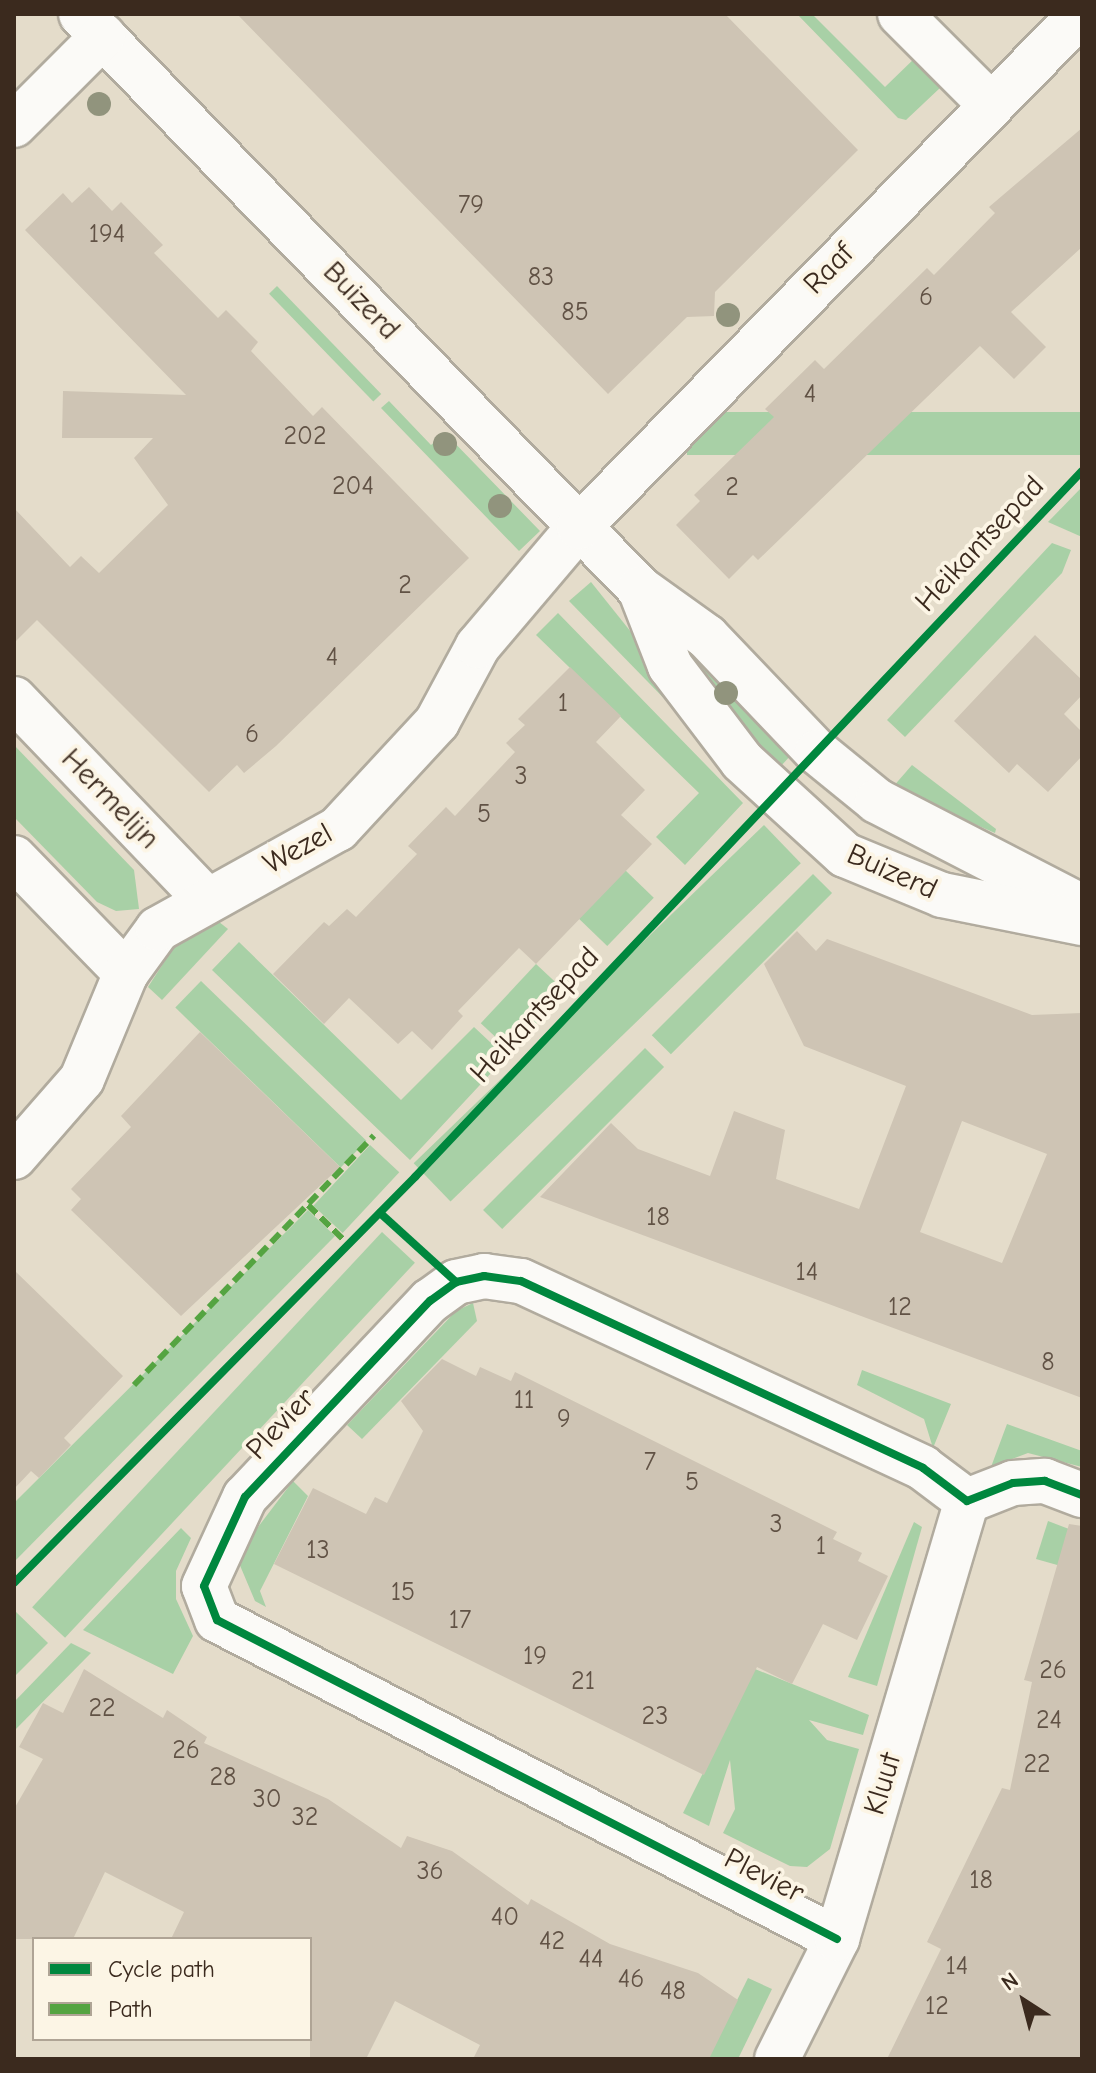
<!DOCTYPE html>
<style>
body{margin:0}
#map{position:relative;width:1096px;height:2073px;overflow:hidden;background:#e4dcca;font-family:"Comic Neue",sans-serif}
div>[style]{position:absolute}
.green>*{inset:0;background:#a8d0a6;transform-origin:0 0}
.building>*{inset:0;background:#cec4b4}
.roads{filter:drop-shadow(2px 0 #b1ab9e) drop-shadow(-2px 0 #b1ab9e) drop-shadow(0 2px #b1ab9e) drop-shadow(0 -2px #b1ab9e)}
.minor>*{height:44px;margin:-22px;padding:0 22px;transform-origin:22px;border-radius:22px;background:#fbfaf7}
.quiet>*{height:6px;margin-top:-3px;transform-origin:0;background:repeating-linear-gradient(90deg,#54a441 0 12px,transparent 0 18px)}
.cycleway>*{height:8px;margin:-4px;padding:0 4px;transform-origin:4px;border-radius:4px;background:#00873e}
.trees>*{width:24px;height:24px;margin:-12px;border-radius:50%;background:#91947d}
span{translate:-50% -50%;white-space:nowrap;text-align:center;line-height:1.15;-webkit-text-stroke:8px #fcf5e5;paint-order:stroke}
.number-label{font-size:26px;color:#615245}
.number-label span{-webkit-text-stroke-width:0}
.street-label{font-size:30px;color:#3b2a1e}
.frame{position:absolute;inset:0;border:16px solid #3b2a1e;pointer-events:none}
.legend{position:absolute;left:32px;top:1937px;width:280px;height:104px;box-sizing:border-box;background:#fcf5e5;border:2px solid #afa495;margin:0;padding:10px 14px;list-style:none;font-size:24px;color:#3b2a1e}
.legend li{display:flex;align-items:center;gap:16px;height:40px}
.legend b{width:40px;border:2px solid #afa495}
.north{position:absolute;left:984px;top:1961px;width:80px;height:80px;-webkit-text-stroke:6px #fcf5e5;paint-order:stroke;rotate:324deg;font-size:22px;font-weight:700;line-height:32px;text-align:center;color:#3b2a1e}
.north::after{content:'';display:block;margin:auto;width:28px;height:36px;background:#3b2a1e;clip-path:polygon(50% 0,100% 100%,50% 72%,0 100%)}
</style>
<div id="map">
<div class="green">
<div style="clip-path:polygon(797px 14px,812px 14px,885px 87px,918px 55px,941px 87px,906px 120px,898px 118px)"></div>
<div style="left:277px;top:286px;width:150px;height:11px;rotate:46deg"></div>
<div style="clip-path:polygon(389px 401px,431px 445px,445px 433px,540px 531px,519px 551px,381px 408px)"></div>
<div style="left:1082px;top:412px;width:43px;height:395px;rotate:90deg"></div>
<div style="clip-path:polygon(1082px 487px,1082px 537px,1048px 522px)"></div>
<div style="clip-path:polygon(1052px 543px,1071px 550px,1062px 573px,905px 737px,887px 720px)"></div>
<div style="clip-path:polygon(591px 582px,635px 637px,687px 722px,569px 601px)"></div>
<div style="clip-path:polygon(558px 613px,743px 803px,685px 865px,656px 837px,699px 793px,536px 635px)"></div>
<div style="clip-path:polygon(680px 638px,792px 754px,780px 767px,708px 690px)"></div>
<div style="clip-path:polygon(14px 745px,134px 870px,139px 909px,116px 911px,97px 902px,14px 817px)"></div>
<div style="clip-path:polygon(912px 765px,996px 829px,995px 833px,892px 788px)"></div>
<div style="left:764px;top:825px;width:53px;height:487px;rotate:46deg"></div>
<div style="left:625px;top:870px;width:40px;height:67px;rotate:44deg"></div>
<div style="left:813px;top:874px;width:27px;height:228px;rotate:45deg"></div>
<div style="clip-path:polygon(214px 918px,228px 929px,162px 1000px,148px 987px,177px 942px)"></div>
<div style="clip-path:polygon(239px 942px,401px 1100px,474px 1027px,506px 1057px,410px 1160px,212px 970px)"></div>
<div style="left:536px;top:964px;width:41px;height:81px;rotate:43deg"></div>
<div style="left:201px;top:981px;width:230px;height:37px;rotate:44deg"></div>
<div style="left:645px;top:1048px;width:27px;height:229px;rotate:45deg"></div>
<div style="left:370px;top:1145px;width:40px;height:83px;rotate:43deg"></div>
<div style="clip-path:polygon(308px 1210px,335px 1236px,14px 1562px,14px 1503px)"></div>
<div style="left:382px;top:1232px;width:45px;height:513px;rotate:43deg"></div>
<div style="clip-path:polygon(473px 1303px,477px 1321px,362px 1439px,347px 1425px,456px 1311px)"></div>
<div style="clip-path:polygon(862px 1370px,951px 1404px,933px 1448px,924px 1419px,857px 1385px)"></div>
<div style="clip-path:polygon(1007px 1424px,1082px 1451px,1082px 1467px,1028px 1453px,991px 1467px)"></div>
<div style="clip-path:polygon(293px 1481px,308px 1496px,260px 1591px,266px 1607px,255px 1601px,236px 1556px)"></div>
<div style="clip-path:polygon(1048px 1521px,1082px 1534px,1082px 1572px,1036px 1559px)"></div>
<div style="clip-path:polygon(914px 1522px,922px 1527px,877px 1686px,848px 1677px)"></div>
<div style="clip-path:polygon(181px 1528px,191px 1538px,176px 1571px,176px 1599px,193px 1636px,173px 1674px,83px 1630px)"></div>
<div style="clip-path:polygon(14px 1610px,48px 1643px,14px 1677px)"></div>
<div style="clip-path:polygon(71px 1643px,91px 1653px,14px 1731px,14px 1702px)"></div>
<div style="clip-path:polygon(755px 1669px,869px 1715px,863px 1735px,809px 1720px,827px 1740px,859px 1749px,830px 1849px,807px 1867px,790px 1866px,723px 1833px,735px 1809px,730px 1760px,709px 1826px,683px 1813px)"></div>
<div style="clip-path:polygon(748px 1978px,772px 1989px,738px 2059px,708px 2059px)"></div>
</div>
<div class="building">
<div style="clip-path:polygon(237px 14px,725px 14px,858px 150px,715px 292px,714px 316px,687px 317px,608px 394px)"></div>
<div style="clip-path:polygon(1082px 128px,1082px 247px,1011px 312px,1046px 347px,1014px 379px,980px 346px,758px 560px,753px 555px,729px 579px,676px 525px,700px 501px,694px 495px,774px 417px,765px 409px,815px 360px,824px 369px,927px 268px,934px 275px,995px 213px,989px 207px)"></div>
<div style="clip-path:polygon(89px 187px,112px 211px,121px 202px,163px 245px,154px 253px,218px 318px,226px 310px,258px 342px,251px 351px,313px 416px,322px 407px,469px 558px,276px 746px,244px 773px,237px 765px,209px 792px,37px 620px,14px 643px,14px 508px,70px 567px,81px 556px,99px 573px,168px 505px,134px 458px,153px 438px,62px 438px,63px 391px,186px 395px,25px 230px,63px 193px,72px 203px)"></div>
<div style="clip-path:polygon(1035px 635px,1082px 680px,1082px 695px,1064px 714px,1082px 732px,1082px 756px,1048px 792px,1017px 764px,1009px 773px,954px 721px)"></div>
<div style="clip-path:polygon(570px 667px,621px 716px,596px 742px,645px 790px,621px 815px,652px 844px,536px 964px,519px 948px,458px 1011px,463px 1016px,432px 1050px,412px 1031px,398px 1044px,349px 998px,324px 1024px,273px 974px,324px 922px,329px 926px,347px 909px,356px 917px,417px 854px,408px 846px,446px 807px,455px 816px,515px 752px,506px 743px,525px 725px,518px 719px)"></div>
<div style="clip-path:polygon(evenodd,797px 931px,816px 951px,827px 939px,1032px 1015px,1082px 1013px,1082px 1398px,540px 1197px,611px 1123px,638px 1149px,710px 1176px,734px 1111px,785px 1130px,776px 1179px,859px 1209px,906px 1086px,804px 1046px,764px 964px,797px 931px,962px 1121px,1047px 1154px,1002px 1263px,920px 1232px,962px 1121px)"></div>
<div style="clip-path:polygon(200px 1032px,340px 1167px,181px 1316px,71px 1210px,81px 1199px,71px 1189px,131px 1127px,121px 1116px)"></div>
<div style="clip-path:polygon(14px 1270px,123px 1376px,64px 1438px,71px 1445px,39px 1478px,31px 1471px,14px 1489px)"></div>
<div style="clip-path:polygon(442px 1359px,476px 1376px,480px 1367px,511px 1381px,515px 1372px,837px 1532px,833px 1539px,862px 1553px,858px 1561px,888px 1576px,857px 1640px,823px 1624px,792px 1684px,757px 1667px,704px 1775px,274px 1564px,313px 1488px,366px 1514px,375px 1497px,387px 1503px,423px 1431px,401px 1401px)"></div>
<div style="clip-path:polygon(1069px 1524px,1082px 1526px,1082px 2059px,887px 2059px,941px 1949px,927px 1942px,1002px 1788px,1010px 1790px,1032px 1682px,1024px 1680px)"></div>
<div style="clip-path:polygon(84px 1669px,163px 1718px,167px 1710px,207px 1737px,204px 1743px,328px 1799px,401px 1848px,407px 1836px,452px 1851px,528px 1905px,531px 1899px,610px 1944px,698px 1973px,738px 2000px,709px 2059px,473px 2059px,480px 2045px,395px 2001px,366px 2059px,310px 2059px,310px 1939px,171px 1939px,184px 1912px,105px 1872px,73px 1939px,14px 1939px,14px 1809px,43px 1759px,19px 1747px,43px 1703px,63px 1713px)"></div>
</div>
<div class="roads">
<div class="minor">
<div style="left:81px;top:14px;width:802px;rotate:45.81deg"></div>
<div style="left:640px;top:589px;width:82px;rotate:35.6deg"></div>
<div style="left:707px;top:637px;width:159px;rotate:46.3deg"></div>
<div style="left:817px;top:752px;width:77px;rotate:39.2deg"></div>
<div style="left:877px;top:801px;width:231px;rotate:27.3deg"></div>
<div style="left:900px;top:14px;width:127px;rotate:45deg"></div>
<div style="left:14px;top:125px;width:126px;rotate:-45deg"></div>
<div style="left:640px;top:589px;width:83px;rotate:68.7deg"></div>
<div style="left:670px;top:666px;width:119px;rotate:52.8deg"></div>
<div style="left:742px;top:761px;width:139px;rotate:42.4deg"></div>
<div style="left:845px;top:855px;width:105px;rotate:22.4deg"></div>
<div style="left:942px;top:895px;width:143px;rotate:11.3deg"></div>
<div style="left:14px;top:699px;width:277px;rotate:46.2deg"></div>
<div style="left:14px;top:858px;width:161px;rotate:45.8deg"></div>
<div style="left:14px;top:1157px;width:103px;rotate:-48.9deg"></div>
<div style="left:82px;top:1079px;width:115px;rotate:-67.5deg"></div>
<div style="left:126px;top:973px;width:54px;rotate:-54deg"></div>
<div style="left:158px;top:929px;width:206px;rotate:-29.1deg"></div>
<div style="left:338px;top:829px;width:146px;rotate:-47.2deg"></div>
<div style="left:437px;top:722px;width:86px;rotate:-61.7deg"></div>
<div style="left:478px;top:646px;width:156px;rotate:-49.7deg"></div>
<div style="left:579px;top:527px;width:718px;rotate:-45.62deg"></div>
<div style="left:837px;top:1939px;width:697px;rotate:-152.77deg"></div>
<div style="left:217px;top:1620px;width:36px;rotate:-111deg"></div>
<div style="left:204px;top:1586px;width:98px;rotate:-65.3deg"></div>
<div style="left:245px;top:1497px;width:270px;rotate:-46.7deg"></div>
<div style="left:430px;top:1301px;width:32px;rotate:-36deg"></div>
<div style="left:456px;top:1282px;width:29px;rotate:-12deg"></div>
<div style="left:484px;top:1276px;width:37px;rotate:8deg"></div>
<div style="left:521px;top:1281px;width:443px;rotate:24.9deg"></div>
<div style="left:923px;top:1468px;width:55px;rotate:36.9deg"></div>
<div style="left:967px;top:1501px;width:49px;rotate:-21.4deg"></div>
<div style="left:1013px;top:1483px;width:32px;rotate:-4deg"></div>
<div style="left:1045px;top:1481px;width:40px;rotate:21deg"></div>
<div style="left:777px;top:2059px;width:134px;rotate:-63.4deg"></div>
<div style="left:837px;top:1939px;width:457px;rotate:-73.5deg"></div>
</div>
</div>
<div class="quiet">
<div style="left:308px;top:1205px;width:57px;rotate:44.3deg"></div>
<div style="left:134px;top:1385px;width:346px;rotate:-46.1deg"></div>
</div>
<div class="cycleway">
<div style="left:380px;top:1213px;width:103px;rotate:42.2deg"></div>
<div style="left:14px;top:1583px;width:571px;rotate:-45.35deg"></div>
<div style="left:415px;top:1177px;width:971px;rotate:-46.63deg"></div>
<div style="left:837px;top:1939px;width:697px;rotate:-152.77deg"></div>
<div style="left:217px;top:1620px;width:36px;rotate:-111deg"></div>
<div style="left:204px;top:1586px;width:98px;rotate:-65.3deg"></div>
<div style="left:245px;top:1497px;width:270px;rotate:-46.7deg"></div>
<div style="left:430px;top:1301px;width:32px;rotate:-36deg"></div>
<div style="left:456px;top:1282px;width:29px;rotate:-12deg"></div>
<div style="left:484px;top:1276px;width:37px;rotate:8deg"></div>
<div style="left:521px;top:1281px;width:443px;rotate:24.9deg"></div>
<div style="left:923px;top:1468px;width:55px;rotate:36.9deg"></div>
<div style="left:967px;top:1501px;width:49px;rotate:-21.4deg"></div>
<div style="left:1013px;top:1483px;width:32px;rotate:-4deg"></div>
<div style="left:1045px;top:1481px;width:40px;rotate:21deg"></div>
</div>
<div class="trees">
<div style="left:99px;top:104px"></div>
<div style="left:728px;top:315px"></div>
<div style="left:445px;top:444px"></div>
<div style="left:500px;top:506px"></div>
<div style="left:726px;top:693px"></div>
</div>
<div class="number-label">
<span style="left:471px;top:206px">79</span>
<span style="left:107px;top:235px">194</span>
<span style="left:541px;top:278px">83</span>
<span style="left:926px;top:298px">6</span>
<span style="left:575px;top:313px">85</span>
<span style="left:810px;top:395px">4</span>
<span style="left:305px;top:437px">202</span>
<span style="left:353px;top:487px">204</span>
<span style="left:732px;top:488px">2</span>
<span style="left:405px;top:586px">2</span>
<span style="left:332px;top:658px">4</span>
<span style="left:563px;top:704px">1</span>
<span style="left:252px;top:735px">6</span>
<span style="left:521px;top:777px">3</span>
<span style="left:484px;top:815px">5</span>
<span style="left:658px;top:1218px">18</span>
<span style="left:807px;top:1273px">14</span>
<span style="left:900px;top:1308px">12</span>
<span style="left:1048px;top:1363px">8</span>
<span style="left:524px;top:1401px">11</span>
<span style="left:564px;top:1420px">9</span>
<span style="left:650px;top:1463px">7</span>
<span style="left:692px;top:1483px">5</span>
<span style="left:776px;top:1525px">3</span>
<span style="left:821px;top:1547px">1</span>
<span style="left:318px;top:1551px">13</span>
<span style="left:403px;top:1593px">15</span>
<span style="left:460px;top:1621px">17</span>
<span style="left:535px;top:1657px">19</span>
<span style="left:1053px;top:1671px">26</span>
<span style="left:583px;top:1682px">21</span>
<span style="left:102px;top:1709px">22</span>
<span style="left:655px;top:1717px">23</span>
<span style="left:1049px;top:1721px">24</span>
<span style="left:186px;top:1751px">26</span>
<span style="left:1037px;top:1765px">22</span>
<span style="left:223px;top:1778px">28</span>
<span style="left:267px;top:1800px">30</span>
<span style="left:305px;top:1818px">32</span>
<span style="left:430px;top:1872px">36</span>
<span style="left:981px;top:1881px">18</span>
<span style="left:505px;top:1918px">40</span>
<span style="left:552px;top:1942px">42</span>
<span style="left:591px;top:1960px">44</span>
<span style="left:957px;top:1967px">14</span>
<span style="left:631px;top:1980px">46</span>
<span style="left:673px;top:1992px">48</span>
<span style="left:937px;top:2007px">12</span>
</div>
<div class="street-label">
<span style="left:829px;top:269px;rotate:-46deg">Raaf</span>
<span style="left:361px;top:301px;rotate:46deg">Buizerd</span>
<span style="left:980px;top:544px;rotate:-47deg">Heikantsepad</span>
<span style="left:110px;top:799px;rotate:46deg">Hermelijn</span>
<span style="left:298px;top:849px;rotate:-29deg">Wezel</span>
<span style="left:892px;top:872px;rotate:24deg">Buizerd</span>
<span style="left:535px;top:1015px;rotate:-47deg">Heikantsepad</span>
<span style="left:281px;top:1424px;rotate:-47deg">Plevier</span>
<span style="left:883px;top:1784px;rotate:-73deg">Kluut</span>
<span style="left:764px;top:1876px;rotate:27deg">Plevier</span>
</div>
<div class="frame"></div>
<ul class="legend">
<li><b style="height:10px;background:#00873e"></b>Cycle path</li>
<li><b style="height:10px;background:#54a441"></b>Path</li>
</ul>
<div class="north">N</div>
</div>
